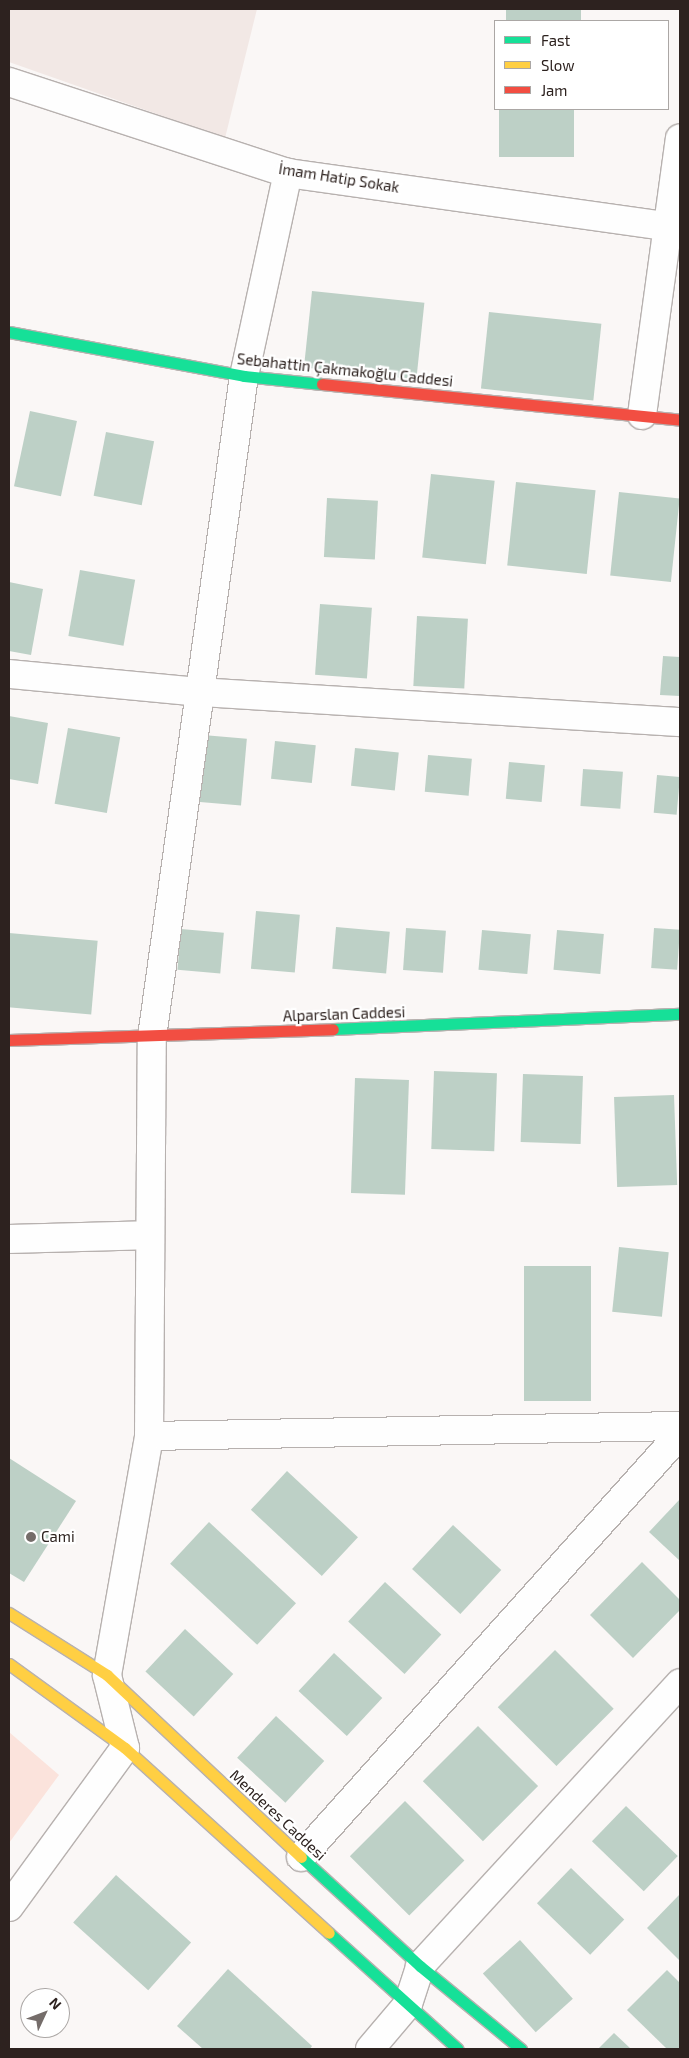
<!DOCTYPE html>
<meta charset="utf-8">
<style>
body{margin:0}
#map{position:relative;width:689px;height:2058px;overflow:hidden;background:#faf7f6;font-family:"Exo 2",sans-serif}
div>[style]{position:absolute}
.built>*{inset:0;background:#f2e8e5}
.green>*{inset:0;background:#fbe3dc}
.building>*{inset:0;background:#bdd0c6;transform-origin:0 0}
.roads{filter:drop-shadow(1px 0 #b7b1af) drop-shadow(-1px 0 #b7b1af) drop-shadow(0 1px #b7b1af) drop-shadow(0 -1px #b7b1af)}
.street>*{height:28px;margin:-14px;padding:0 14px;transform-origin:14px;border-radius:14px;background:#fefefe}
.fast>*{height:11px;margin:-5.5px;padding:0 5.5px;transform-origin:5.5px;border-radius:5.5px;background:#16e098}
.slow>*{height:11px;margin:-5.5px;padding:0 5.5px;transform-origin:5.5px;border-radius:5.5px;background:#ffcf43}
.jam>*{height:11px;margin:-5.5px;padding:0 5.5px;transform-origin:5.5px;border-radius:5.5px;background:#f24e42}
.dots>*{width:14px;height:14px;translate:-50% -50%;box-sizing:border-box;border:2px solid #fff;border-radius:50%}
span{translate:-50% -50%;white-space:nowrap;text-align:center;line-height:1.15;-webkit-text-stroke:4.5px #fff;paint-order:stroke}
.street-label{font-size:15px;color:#2d221f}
.poi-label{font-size:15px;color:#2d221f}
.left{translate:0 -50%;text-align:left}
.frame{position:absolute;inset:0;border:10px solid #2d221f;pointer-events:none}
.legend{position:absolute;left:494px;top:20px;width:175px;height:90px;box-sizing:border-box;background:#fff;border:1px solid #aba7a5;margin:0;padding:6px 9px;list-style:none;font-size:15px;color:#2d221f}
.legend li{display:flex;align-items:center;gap:10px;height:25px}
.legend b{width:25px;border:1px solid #aba7a5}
.north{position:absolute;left:20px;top:1988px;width:50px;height:50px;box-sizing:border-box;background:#fff;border:1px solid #aba7a5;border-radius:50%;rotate:47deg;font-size:14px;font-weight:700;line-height:20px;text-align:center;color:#2d221f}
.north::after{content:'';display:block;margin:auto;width:18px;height:22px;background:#756d6a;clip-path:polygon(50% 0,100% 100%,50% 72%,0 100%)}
</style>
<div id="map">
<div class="built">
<div style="clip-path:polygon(9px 9px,257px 9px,225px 138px,9px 62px)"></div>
</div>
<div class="green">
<div style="clip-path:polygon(9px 1732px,59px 1775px,9px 1843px)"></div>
</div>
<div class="building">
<div style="left:506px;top:9px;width:75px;height:12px"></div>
<div style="left:499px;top:109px;width:75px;height:48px"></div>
<div style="left:312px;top:291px;width:113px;height:77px;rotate:6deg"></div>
<div style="left:489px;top:312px;width:113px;height:77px;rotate:6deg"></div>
<div style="left:30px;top:411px;width:48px;height:77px;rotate:12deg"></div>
<div style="left:106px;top:432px;width:49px;height:65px;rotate:11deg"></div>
<div style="left:431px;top:474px;width:64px;height:84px;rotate:6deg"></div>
<div style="left:516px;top:482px;width:80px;height:84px;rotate:6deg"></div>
<div style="left:619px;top:492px;width:61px;height:84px;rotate:6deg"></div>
<div style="left:327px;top:498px;width:51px;height:59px;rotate:3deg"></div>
<div style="left:80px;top:570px;width:56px;height:67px;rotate:10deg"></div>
<div style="clip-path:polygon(9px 582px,43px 589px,31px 655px,9px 651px)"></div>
<div style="left:320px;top:604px;width:52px;height:71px;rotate:4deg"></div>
<div style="left:417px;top:616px;width:51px;height:70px;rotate:3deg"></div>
<div style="clip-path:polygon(663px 656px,680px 657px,680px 696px,660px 695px)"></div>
<div style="clip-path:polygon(9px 716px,48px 723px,38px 784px,9px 779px)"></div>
<div style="left:68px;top:728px;width:53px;height:77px;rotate:10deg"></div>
<div style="left:203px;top:735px;width:44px;height:67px;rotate:5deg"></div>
<div style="left:275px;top:741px;width:41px;height:38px;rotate:6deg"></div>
<div style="left:355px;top:748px;width:44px;height:38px;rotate:6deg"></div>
<div style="left:428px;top:755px;width:44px;height:37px;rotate:5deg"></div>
<div style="left:509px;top:762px;width:36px;height:37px;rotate:5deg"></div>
<div style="left:583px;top:769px;width:40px;height:37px;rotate:4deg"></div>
<div style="left:657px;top:775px;width:23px;height:38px;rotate:5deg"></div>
<div style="left:256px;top:911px;width:44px;height:58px;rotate:5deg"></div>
<div style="left:336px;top:927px;width:54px;height:42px;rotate:5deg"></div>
<div style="left:406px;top:928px;width:40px;height:42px;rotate:4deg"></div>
<div style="left:654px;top:928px;width:26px;height:40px;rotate:4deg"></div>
<div style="left:181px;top:929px;width:43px;height:41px;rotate:5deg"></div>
<div style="left:482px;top:930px;width:49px;height:40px;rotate:5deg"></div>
<div style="left:557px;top:930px;width:47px;height:40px;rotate:5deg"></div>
<div style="left:9px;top:933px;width:89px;height:74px;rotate:5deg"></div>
<div style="left:434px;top:1071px;width:63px;height:78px;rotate:2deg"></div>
<div style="left:523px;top:1074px;width:60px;height:68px;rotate:2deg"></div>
<div style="left:355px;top:1078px;width:54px;height:115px;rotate:2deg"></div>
<div style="left:674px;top:1095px;width:90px;height:60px;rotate:88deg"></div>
<div style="left:619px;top:1247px;width:50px;height:65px;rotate:6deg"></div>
<div style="left:524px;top:1266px;width:67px;height:135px"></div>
<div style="clip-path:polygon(9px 1458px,76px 1501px,24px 1582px,9px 1573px)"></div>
<div style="left:287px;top:1471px;width:97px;height:53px;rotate:43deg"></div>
<div style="clip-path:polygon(680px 1499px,680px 1561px,649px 1532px)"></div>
<div style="left:209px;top:1522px;width:119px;height:57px;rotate:43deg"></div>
<div style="left:453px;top:1525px;width:66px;height:60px;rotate:43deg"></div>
<div style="clip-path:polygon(642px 1562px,680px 1600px,680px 1610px,633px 1658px,590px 1615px)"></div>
<div style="left:385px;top:1582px;width:77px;height:54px;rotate:43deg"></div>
<div style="left:185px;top:1629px;width:66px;height:58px;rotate:43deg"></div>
<div style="left:555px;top:1650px;width:83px;height:81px;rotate:45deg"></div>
<div style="left:334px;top:1653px;width:66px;height:52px;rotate:43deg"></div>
<div style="left:276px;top:1716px;width:66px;height:57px;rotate:43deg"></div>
<div style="left:478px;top:1726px;width:85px;height:78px;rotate:45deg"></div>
<div style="left:405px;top:1801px;width:84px;height:78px;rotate:45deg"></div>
<div style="left:626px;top:1806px;width:72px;height:49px;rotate:44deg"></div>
<div style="left:571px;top:1868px;width:74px;height:49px;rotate:44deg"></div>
<div style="left:116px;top:1875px;width:101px;height:64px;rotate:42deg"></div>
<div style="clip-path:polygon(680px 1894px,680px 1961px,647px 1928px)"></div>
<div style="left:520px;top:1940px;width:79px;height:50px;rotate:48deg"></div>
<div style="clip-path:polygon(228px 1969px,312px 2046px,310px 2049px,203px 2049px,177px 2026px)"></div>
<div style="clip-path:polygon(667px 1970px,680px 1983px,680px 2049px,667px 2049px,627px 2010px)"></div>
<div style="clip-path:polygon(614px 2033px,631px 2049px,598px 2049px)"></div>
</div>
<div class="roads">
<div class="street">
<div style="left:9px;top:82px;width:293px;rotate:18.1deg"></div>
<div style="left:288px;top:173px;width:396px;rotate:8deg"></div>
<div style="left:642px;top:415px;width:279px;rotate:-82.2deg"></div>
<div style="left:9px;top:674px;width:192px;rotate:5.4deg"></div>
<div style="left:200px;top:692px;width:481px;rotate:3.6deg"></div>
<div style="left:9px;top:1239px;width:141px;rotate:-1.6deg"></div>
<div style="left:149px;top:1436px;width:531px;rotate:-1.08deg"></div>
<div style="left:301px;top:1857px;width:568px;rotate:-48.14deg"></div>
<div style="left:9px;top:1907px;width:197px;rotate:-53.9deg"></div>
<div style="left:125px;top:1748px;width:75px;rotate:-103.9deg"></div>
<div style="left:107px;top:1675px;width:243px;rotate:-80deg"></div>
<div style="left:149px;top:1436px;width:399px;rotate:-89.6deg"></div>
<div style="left:152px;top:1037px;width:667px;rotate:-82.08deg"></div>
<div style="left:244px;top:376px;width:208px;rotate:-77.8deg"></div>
<div style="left:370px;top:2049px;width:59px;rotate:-49.8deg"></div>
<div style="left:408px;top:2004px;width:40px;rotate:-72deg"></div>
<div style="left:420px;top:1966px;width:384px;rotate:-47.4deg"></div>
</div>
<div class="fast">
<div style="left:9px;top:332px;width:239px;rotate:10.6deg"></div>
<div style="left:244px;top:376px;width:78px;rotate:5.9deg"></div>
<div style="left:333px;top:1029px;width:347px;rotate:-2.5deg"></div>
<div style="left:301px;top:1857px;width:161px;rotate:42.5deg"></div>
<div style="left:420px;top:1966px;width:131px;rotate:39.4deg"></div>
<div style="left:329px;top:1933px;width:173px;rotate:42deg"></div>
</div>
<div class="slow">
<div style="left:9px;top:1613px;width:116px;rotate:32.3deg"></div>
<div style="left:107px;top:1675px;width:266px;rotate:43.2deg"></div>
<div style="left:9px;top:1664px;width:143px;rotate:35.9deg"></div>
<div style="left:125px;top:1748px;width:275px;rotate:42.2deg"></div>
</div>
<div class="jam">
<div style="left:322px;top:384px;width:360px;rotate:5.7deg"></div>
<div style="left:9px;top:1040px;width:324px;rotate:-1.9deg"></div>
</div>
</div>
<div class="dots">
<div style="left:31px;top:1537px;background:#756d6a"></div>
</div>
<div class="street-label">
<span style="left:339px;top:178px;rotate:9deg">İmam Hatip Sokak</span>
<span style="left:345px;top:370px;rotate:6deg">Sebahattin Çakmakoğlu Caddesi</span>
<span style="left:344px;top:1014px;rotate:-2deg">Alparslan Caddesi</span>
<span style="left:278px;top:1815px;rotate:43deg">Menderes Caddesi</span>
</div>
<div class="poi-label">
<span class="left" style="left:41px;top:1537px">Cami</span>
</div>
<div class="frame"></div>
<ul class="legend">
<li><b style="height:6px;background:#16e098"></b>Fast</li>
<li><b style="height:6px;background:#ffcf43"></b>Slow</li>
<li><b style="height:6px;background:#f24e42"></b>Jam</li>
</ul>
<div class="north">N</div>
</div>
